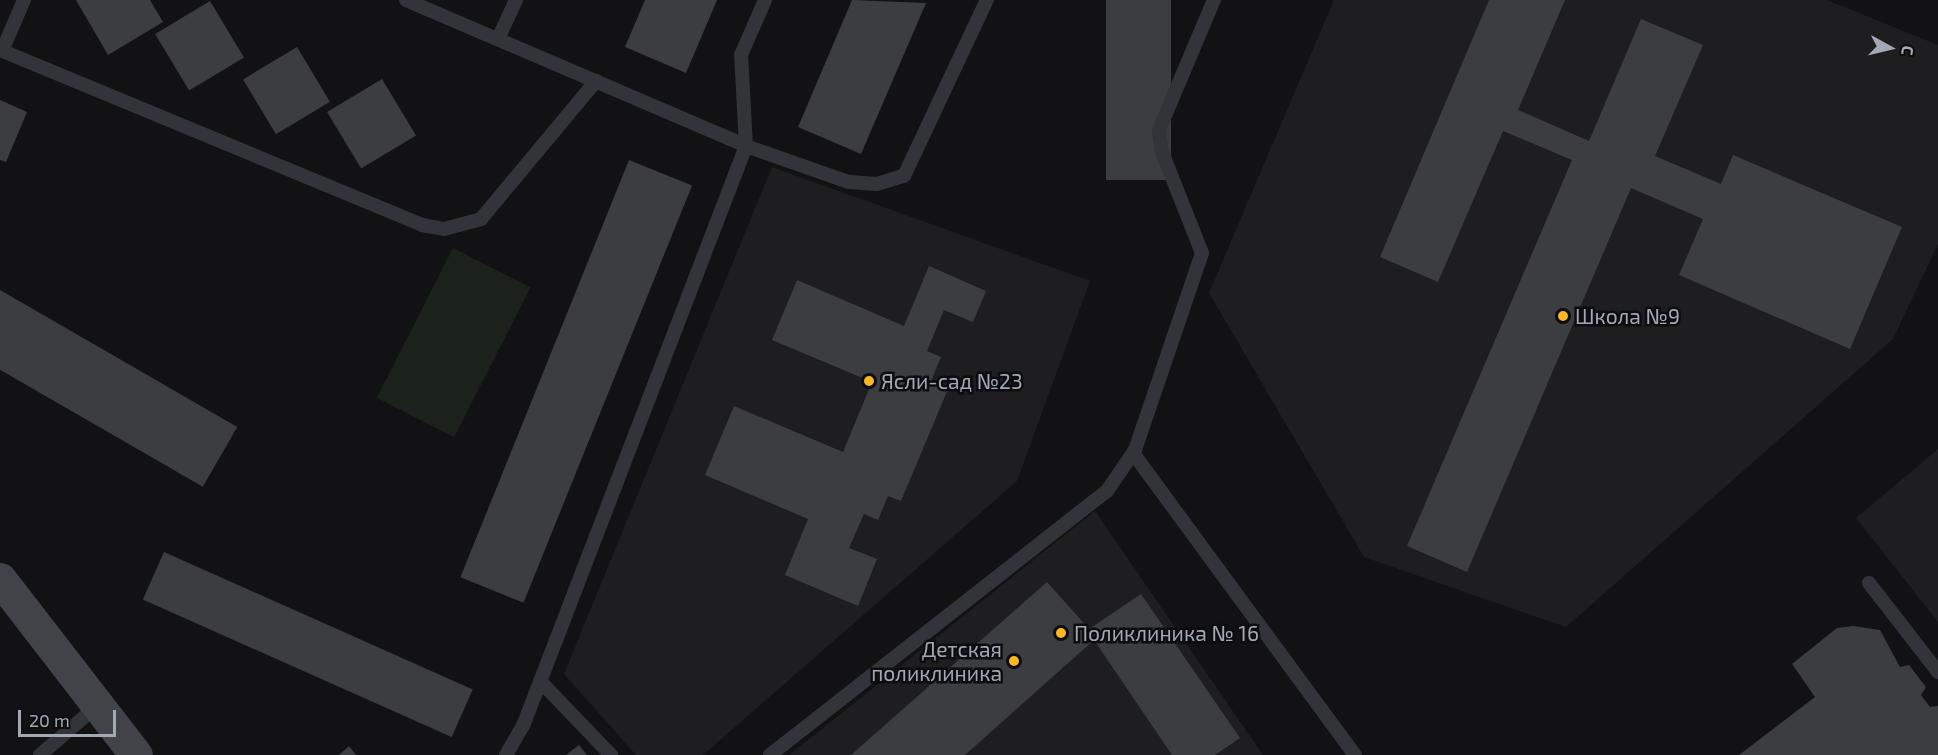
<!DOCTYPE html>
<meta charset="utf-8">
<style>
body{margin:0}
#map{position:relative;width:1938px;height:755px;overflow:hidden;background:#121214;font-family:"Exo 2",sans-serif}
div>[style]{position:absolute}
.built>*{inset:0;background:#1e1e21}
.green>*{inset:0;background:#1a221b;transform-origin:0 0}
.building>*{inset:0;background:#3c3d41;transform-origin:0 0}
.service>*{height:14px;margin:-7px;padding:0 7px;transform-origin:7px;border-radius:7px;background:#333439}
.secondary>*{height:33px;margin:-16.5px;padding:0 16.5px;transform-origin:16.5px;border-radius:16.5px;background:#414349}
.dots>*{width:16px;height:16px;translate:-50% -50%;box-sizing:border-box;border:3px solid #0d0d0f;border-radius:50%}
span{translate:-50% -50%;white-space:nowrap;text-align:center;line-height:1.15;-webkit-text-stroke:5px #0d0d0f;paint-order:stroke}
.poi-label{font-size:21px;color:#a3a8b5}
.left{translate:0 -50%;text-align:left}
.right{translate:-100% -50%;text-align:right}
.north{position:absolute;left:1860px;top:18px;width:60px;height:60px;-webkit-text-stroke:4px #0d0d0f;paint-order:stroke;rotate:98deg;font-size:16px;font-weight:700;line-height:24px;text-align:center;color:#a3a8b5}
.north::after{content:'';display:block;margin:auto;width:21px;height:27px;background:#a3a8b5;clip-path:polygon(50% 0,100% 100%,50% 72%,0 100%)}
.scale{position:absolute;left:18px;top:710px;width:98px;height:27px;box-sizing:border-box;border:3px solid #a3a8b5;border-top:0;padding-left:8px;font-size:18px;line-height:21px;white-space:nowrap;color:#a3a8b5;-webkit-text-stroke:4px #0d0d0f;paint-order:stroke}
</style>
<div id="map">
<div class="built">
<div style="clip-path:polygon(1334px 0,1827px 0,1938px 45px,1938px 244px,1893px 339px,1566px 627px,1364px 557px,1209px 293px)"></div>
<div style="clip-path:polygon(772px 167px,1090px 281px,1017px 481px,703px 755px,636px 755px,564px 674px)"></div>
<div style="clip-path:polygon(1938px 449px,1938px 622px,1856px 518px)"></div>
<div style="clip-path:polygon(1095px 511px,1263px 755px,789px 755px)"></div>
</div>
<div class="green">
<div style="left:453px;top:248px;width:87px;height:168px;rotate:27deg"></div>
</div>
<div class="building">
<div style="clip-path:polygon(76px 0,150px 0,163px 22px,108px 55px)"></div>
<div style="clip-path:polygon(645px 0,717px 0,686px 73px,625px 47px)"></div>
<div style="clip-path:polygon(852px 0,926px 3px,861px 154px,798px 127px)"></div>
<div style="left:1106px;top:0;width:65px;height:180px"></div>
<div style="clip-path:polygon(1489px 0,1565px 0,1518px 110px,1589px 141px,1641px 19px,1703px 45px,1655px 156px,1721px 184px,1733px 155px,1902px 227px,1850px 349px,1679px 275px,1703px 219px,1631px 188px,1467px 572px,1407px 546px,1572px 160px,1503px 131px,1438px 282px,1380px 257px)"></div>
<div style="left:210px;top:1px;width:66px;height:64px;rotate:59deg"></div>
<div style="left:297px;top:47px;width:64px;height:63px;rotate:59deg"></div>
<div style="left:382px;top:79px;width:66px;height:64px;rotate:59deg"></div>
<div style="clip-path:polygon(0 100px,27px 112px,6px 162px,0 160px)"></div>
<div style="left:629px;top:160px;width:68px;height:450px;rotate:22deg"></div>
<div style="clip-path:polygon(929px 266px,986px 291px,973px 322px,944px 310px,927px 351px,941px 357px,931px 381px,948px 389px,901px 501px,888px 496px,878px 520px,864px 514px,849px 548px,877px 559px,858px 606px,785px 575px,808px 519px,705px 475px,734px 406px,843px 452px,872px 382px,772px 340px,797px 280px,904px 326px)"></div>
<div style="left:0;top:290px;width:274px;height:69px;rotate:30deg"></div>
<div style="left:164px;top:552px;width:338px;height:52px;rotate:24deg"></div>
<div style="clip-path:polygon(1047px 582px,1089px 629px,1141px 594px,1240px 738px,1215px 755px,1172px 755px,1094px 640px,965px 755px,851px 755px)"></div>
<div style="clip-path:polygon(1853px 626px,1880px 630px,1900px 667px,1909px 665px,1926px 687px,1921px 695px,1930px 707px,1938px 706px,1938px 755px,1739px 755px,1815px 697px,1792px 664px,1837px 628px)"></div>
<div style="clip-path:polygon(579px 745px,587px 755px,566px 755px)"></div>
<div style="clip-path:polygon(349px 746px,356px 755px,339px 755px)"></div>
</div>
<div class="service">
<div style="left:406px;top:0;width:370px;rotate:23.2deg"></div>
<div style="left:746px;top:146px;width:109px;rotate:19.3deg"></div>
<div style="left:849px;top:182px;width:28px;rotate:4deg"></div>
<div style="left:877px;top:184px;width:28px;rotate:-17deg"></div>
<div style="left:904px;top:176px;width:195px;rotate:-64.8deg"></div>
<div style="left:498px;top:39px;width:43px;rotate:-65.2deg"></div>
<div style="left:0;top:50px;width:457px;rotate:22.5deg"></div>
<div style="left:422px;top:225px;width:22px;rotate:10deg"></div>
<div style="left:444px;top:229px;width:38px;rotate:-15deg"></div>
<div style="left:481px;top:219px;width:180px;rotate:-50.2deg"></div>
<div style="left:2px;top:51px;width:56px;rotate:-66.7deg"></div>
<div style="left:1133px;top:453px;width:375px;rotate:53.7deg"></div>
<div style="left:1869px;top:583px;width:113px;rotate:52.2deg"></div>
<div style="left:540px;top:681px;width:103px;rotate:46.2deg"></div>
<div style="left:40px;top:755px;width:77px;rotate:-40.8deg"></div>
<div style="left:506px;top:755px;width:34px;rotate:-60deg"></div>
<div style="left:523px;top:726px;width:621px;rotate:-68.97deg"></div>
<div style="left:746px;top:146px;width:91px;rotate:-93.1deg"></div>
<div style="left:741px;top:55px;width:60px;rotate:-66.4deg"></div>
<div style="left:770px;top:755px;width:428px;rotate:-38.1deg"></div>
<div style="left:1107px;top:491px;width:50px;rotate:-55.7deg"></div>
<div style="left:1135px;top:450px;width:208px;rotate:-71.2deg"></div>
<div style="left:1202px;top:253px;width:109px;rotate:-111.6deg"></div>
<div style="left:1162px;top:152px;width:22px;rotate:-98deg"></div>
<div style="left:1159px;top:130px;width:141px;rotate:-67.1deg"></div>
</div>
<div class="secondary">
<div style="left:0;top:579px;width:222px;rotate:52.3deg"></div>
</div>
<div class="dots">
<div style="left:1563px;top:316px;background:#f9b626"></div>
<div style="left:869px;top:381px;background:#f9b626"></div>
<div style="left:1061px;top:633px;background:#f9b626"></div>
<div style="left:1014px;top:661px;background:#f9b626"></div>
</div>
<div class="poi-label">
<span class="left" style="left:1575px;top:316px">Школа №9</span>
<span class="left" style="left:881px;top:381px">Ясли-сад №23</span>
<span class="left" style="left:1074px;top:633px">Поликлиника № 16</span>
<span class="right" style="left:1002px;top:661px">Детская<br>поликлиника</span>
</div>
<div class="north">С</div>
<div class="scale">20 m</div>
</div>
